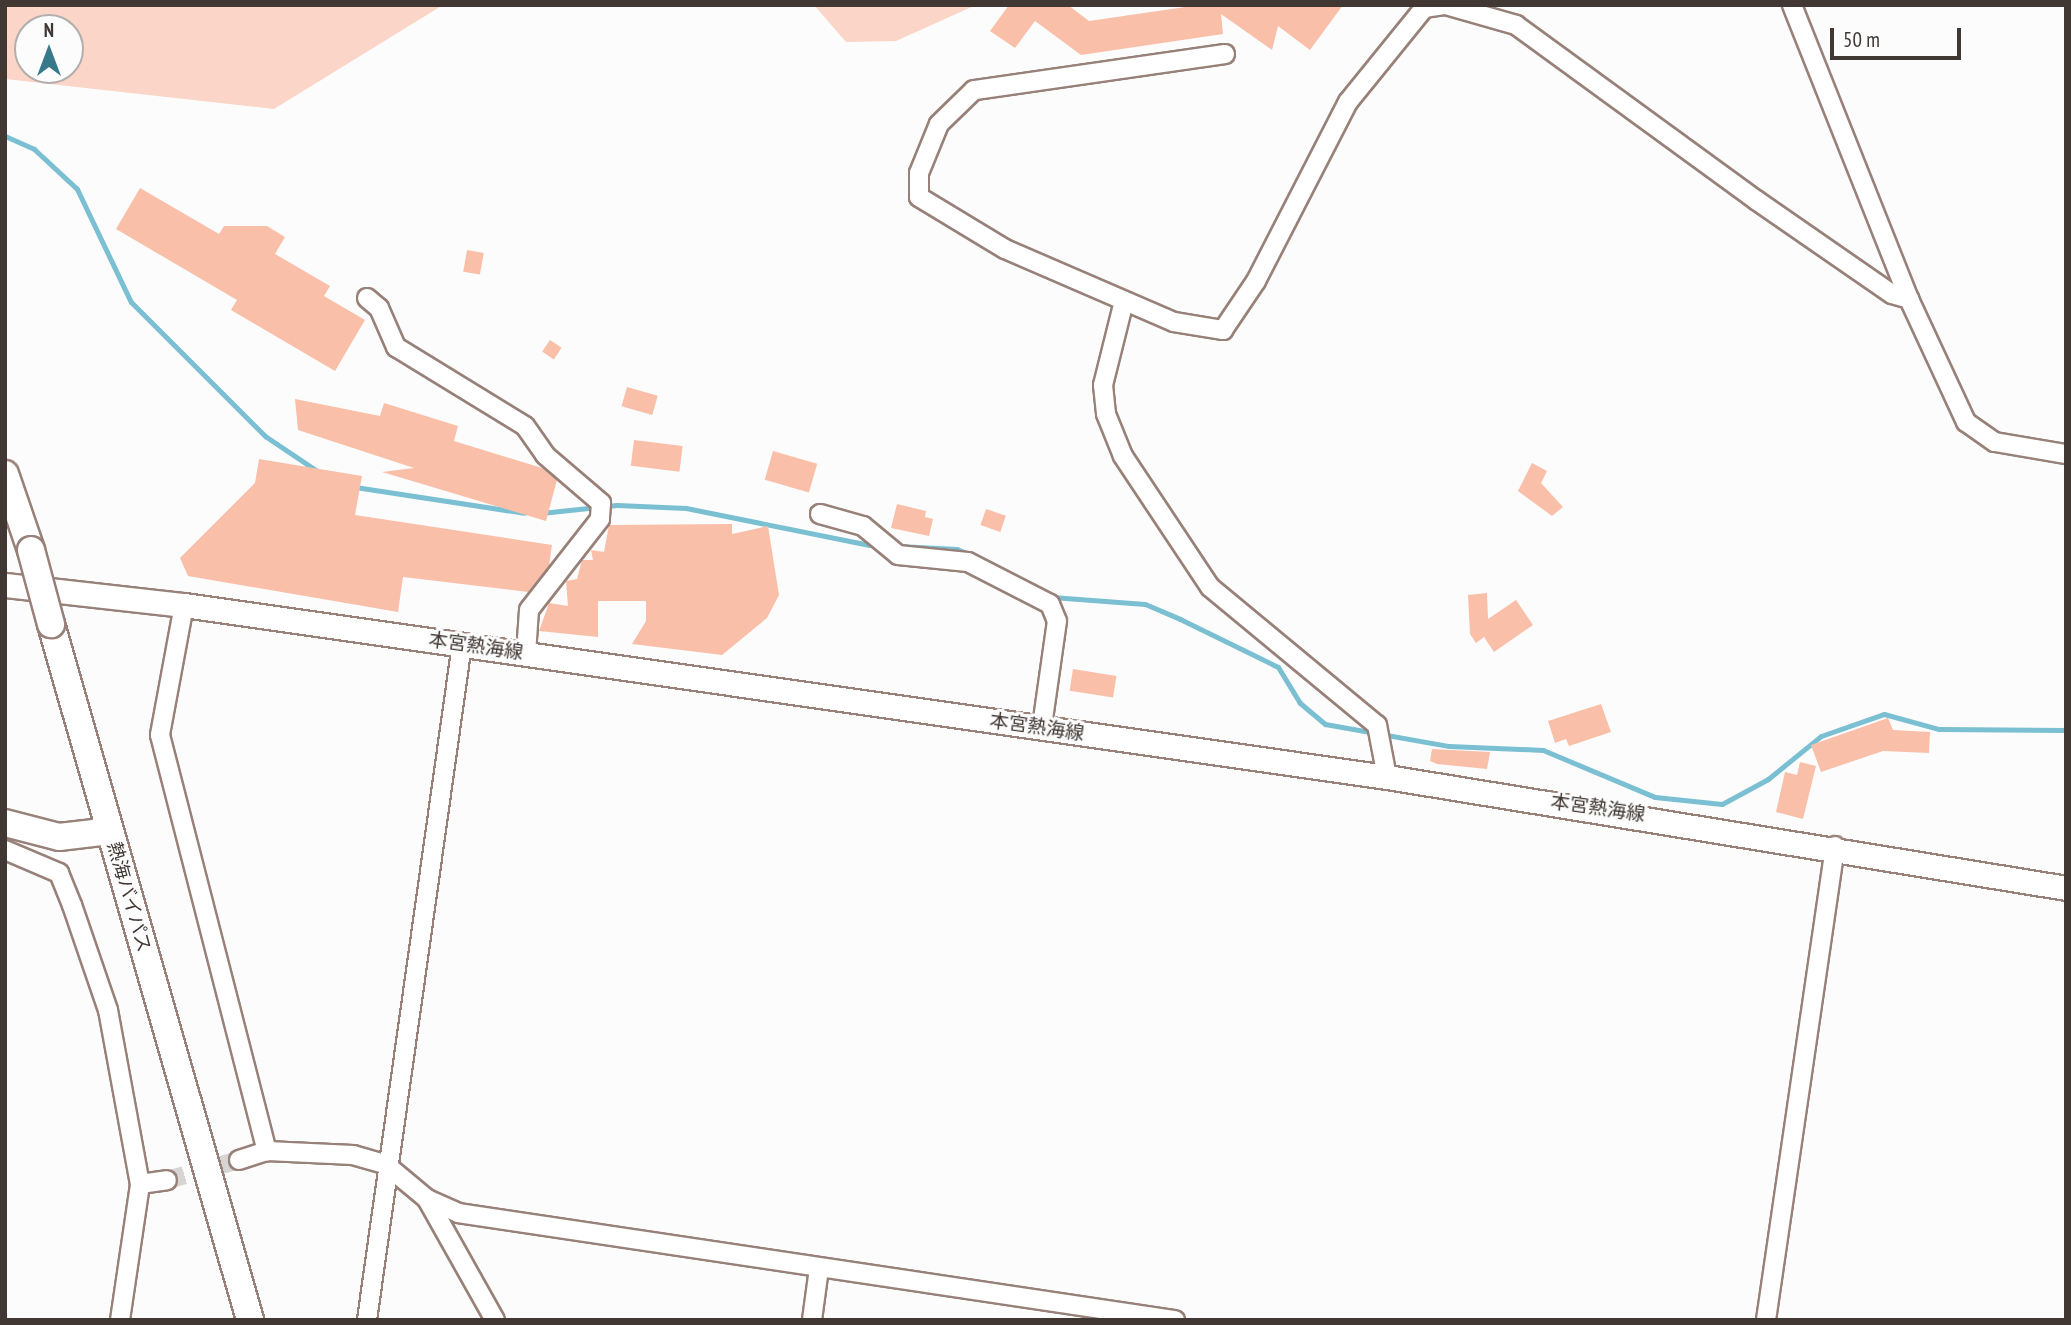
<!DOCTYPE html>
<meta charset="utf-8">
<style>
body{margin:0}
#map{position:relative;width:2071px;height:1325px;overflow:hidden;background:#fcfcfc;font-family:"PT Sans Narrow","Noto Sans JP",sans-serif}
div>[style]{position:absolute}
.green>*{inset:0;background:#fbd5c7}
.stream>*{height:5px;margin:-2.5px;padding:0 2.5px;transform-origin:2.5px;border-radius:2.5px;background:#7abfd2}
.building>*{inset:0;background:#fabfa9;transform-origin:0 0}
.minor-tunnel>*{height:18px;margin-top:-9px;transform-origin:0;background:repeating-linear-gradient(90deg,#d7d5d4 0 18px,transparent 0 27px)}
.roads{filter:drop-shadow(2px 0 #978179) drop-shadow(-2px 0 #978179) drop-shadow(0 2px #978179) drop-shadow(0 -2px #978179)}
.minor>*{height:18px;margin:-9px;padding:0 9px;transform-origin:9px;border-radius:9px;background:#fff}
.major>*{height:23px;margin:-11.5px;padding:0 11.5px;transform-origin:11.5px;border-radius:11.5px;background:#fff}
.highway>*{height:26px;margin:-13px;padding:0 13px;transform-origin:13px;border-radius:13px;background:#fff}
.bridges{filter:drop-shadow(2px 0 #978179) drop-shadow(-2px 0 #978179) drop-shadow(0 2px #978179) drop-shadow(0 -2px #978179)}
.highway-bridge>*{height:26px;margin:-13px;padding:0 13px;transform-origin:13px;border-radius:13px;background:#fff}
span{translate:-50% -50%;white-space:nowrap;text-align:center;line-height:1.15;-webkit-text-stroke:6px #fcfcfc;paint-order:stroke}
.street-label{font-size:19px;color:#413834}
.frame{position:absolute;inset:0;border:7px solid #413834;pointer-events:none}
.north{position:absolute;left:14px;top:14px;width:70px;height:70px;box-sizing:border-box;background:#fcfcfc;border:2px solid #b1aeac;border-radius:50%;rotate:0deg;font-size:19px;font-weight:700;line-height:28px;text-align:center;color:#413834}
.north::after{content:'';display:block;margin:auto;width:24px;height:32px;background:#37798b;clip-path:polygon(50% 0,100% 100%,50% 72%,0 100%)}
.scale{position:absolute;left:1830px;top:28px;width:131px;height:32px;box-sizing:border-box;border:4px solid #413834;border-top:0;padding-left:9px;font-size:21px;line-height:24px;white-space:nowrap;color:#413834;-webkit-text-stroke:5px #fcfcfc;paint-order:stroke}
</style>
<div id="map">
<div class="green">
<div style="clip-path:polygon(evenodd,5px 5px,443px 5px,274px 109px,5px 79px,5px 5px,28px 28px,70px 28px,70px 70px,28px 70px,28px 28px)"></div>
<div style="clip-path:polygon(814px 5px,976px 5px,896px 41px,846px 42px)"></div>
</div>
<div class="stream">
<div style="left:5px;top:136px;width:32px;rotate:24deg"></div>
<div style="left:34px;top:149px;width:59px;rotate:42.9deg"></div>
<div style="left:77px;top:189px;width:125px;rotate:64.5deg"></div>
<div style="left:131px;top:302px;width:190px;rotate:45deg"></div>
<div style="left:265px;top:436px;width:63px;rotate:33.9deg"></div>
<div style="left:355px;top:487px;width:171px;rotate:8.7deg"></div>
<div style="left:541px;top:513px;width:76px;rotate:-6deg"></div>
<div style="left:617px;top:505px;width:69px;rotate:2.5deg"></div>
<div style="left:686px;top:508px;width:187px;rotate:11.4deg"></div>
<div style="left:899px;top:546px;width:58px;rotate:3deg"></div>
<div style="left:957px;top:549px;width:51px;rotate:24.5deg"></div>
<div style="left:1052px;top:597px;width:93px;rotate:4.3deg"></div>
<div style="left:1145px;top:604px;width:38px;rotate:23deg"></div>
<div style="left:1180px;top:619px;width:109px;rotate:26.1deg"></div>
<div style="left:1278px;top:667px;width:42px;rotate:58.6deg"></div>
<div style="left:1300px;top:703px;width:33px;rotate:40deg"></div>
<div style="left:1325px;top:724px;width:126px;rotate:10.1deg"></div>
<div style="left:1449px;top:746px;width:94px;rotate:2.4deg"></div>
<div style="left:1543px;top:750px;width:121px;rotate:22.8deg"></div>
<div style="left:1655px;top:797px;width:67px;rotate:6deg"></div>
<div style="left:1722px;top:804px;width:52px;rotate:-28.5deg"></div>
<div style="left:1768px;top:779px;width:68px;rotate:-39.1deg"></div>
<div style="left:1821px;top:736px;width:67px;rotate:-19.2deg"></div>
<div style="left:1884px;top:714px;width:57px;rotate:15.3deg"></div>
<div style="left:1939px;top:729px;width:127px;rotate:0.5deg"></div>
</div>
<div class="building">
<div style="clip-path:polygon(1009px 5px,1068px 5px,1089px 21px,1199px 5px,1343px 5px,1310px 50px,1278px 26px,1272px 50px,1221px 14px,1223px 34px,1081px 55px,1035px 21px,1015px 48px,990px 31px)"></div>
<div style="clip-path:polygon(140px 188px,219px 234px,224px 226px,267px 226px,285px 237px,275px 254px,330px 286px,324px 296px,365px 320px,335px 371px,231px 310px,237px 300px,116px 229px)"></div>
<div style="left:467px;top:250px;width:17px;height:22px;rotate:10deg"></div>
<div style="left:550px;top:340px;width:14px;height:14px;rotate:34deg"></div>
<div style="left:627px;top:387px;width:32px;height:20px;rotate:16deg"></div>
<div style="clip-path:polygon(295px 399px,380px 416px,384px 403px,458px 426px,454px 441px,542px 468px,557px 480px,546px 521px,382px 472px,414px 468px,298px 430px)"></div>
<div style="left:634px;top:440px;width:49px;height:26px;rotate:7deg"></div>
<div style="left:773px;top:451px;width:46px;height:30px;rotate:16deg"></div>
<div style="clip-path:polygon(259px 459px,362px 476px,355px 515px,552px 545px,549px 566px,528px 592px,403px 577px,398px 612px,188px 576px,180px 558px,255px 483px)"></div>
<div style="clip-path:polygon(1532px 463px,1547px 471px,1541px 483px,1563px 507px,1552px 516px,1518px 491px)"></div>
<div style="clip-path:polygon(897px 504px,926px 511px,925px 517px,933px 519px,929px 536px,891px 528px)"></div>
<div style="left:986px;top:509px;width:21px;height:17px;rotate:19deg"></div>
<div style="clip-path:polygon(732px 524px,732px 534px,768px 526px,779px 595px,767px 618px,722px 655px,632px 644px,646px 621px,646px 601px,598px 601px,598px 637px,539px 631px,549px 603px,568px 606px,566px 581px,577px 579px,582px 560px,593px 560px,591px 550px,604px 552px,609px 525px)"></div>
<div style="clip-path:polygon(1487px 593px,1488px 619px,1516px 600px,1533px 625px,1494px 652px,1484px 637px,1476px 643px,1470px 634px,1468px 595px)"></div>
<div style="left:1073px;top:669px;width:44px;height:22px;rotate:9deg"></div>
<div style="clip-path:polygon(1601px 704px,1611px 732px,1569px 746px,1566px 739px,1555px 743px,1548px 721px)"></div>
<div style="clip-path:polygon(1888px 718px,1893px 730px,1930px 732px,1929px 753px,1883px 751px,1821px 772px,1811px 745px)"></div>
<div style="clip-path:polygon(1432px 749px,1490px 752px,1487px 769px,1437px 764px,1430px 761px)"></div>
<div style="clip-path:polygon(1800px 762px,1816px 766px,1803px 819px,1776px 812px,1785px 772px,1797px 775px)"></div>
</div>
<div class="minor-tunnel">
<div style="left:167px;top:1180px;width:75px;rotate:-15.5deg"></div>
</div>
<div class="roads">
<div class="minor">
<div style="left:1792px;top:5px;width:316px;rotate:68.3deg"></div>
<div style="left:1909px;top:299px;width:136px;rotate:65.1deg"></div>
<div style="left:1966px;top:422px;width:35px;rotate:35deg"></div>
<div style="left:1995px;top:442px;width:72px;rotate:9.6deg"></div>
<div style="left:1225px;top:54px;width:254px;rotate:171.8deg"></div>
<div style="left:974px;top:90px;width:49px;rotate:135.8deg"></div>
<div style="left:939px;top:124px;width:53px;rotate:112.2deg"></div>
<div style="left:919px;top:173px;width:24px;rotate:90deg"></div>
<div style="left:919px;top:197px;width:100px;rotate:31.2deg"></div>
<div style="left:1005px;top:249px;width:184px;rotate:23.4deg"></div>
<div style="left:1174px;top:322px;width:50px;rotate:9.3deg"></div>
<div style="left:1223px;top:330px;width:59px;rotate:-56deg"></div>
<div style="left:1256px;top:281px;width:201px;rotate:-62.8deg"></div>
<div style="left:1348px;top:102px;width:121px;rotate:-51deg"></div>
<div style="left:1424px;top:8px;width:22px;rotate:-8deg"></div>
<div style="left:1446px;top:5px;width:73px;rotate:15.9deg"></div>
<div style="left:1516px;top:25px;width:297px;rotate:36.1deg"></div>
<div style="left:1756px;top:200px;width:165px;rotate:34.7deg"></div>
<div style="left:1892px;top:294px;width:18px;rotate:16deg"></div>
<div style="left:367px;top:298px;width:16px;rotate:40deg"></div>
<div style="left:379px;top:308px;width:43px;rotate:66.4deg"></div>
<div style="left:396px;top:347px;width:151px;rotate:31.5deg"></div>
<div style="left:525px;top:426px;width:35px;rotate:55deg"></div>
<div style="left:545px;top:455px;width:74px;rotate:40.6deg"></div>
<div style="left:601px;top:503px;width:16px;rotate:94deg"></div>
<div style="left:600px;top:519px;width:115px;rotate:128deg"></div>
<div style="left:529px;top:610px;width:44px;rotate:93.9deg"></div>
<div style="left:1124px;top:301px;width:87px;rotate:104deg"></div>
<div style="left:1103px;top:385px;width:29px;rotate:84deg"></div>
<div style="left:1106px;top:414px;width:45px;rotate:68deg"></div>
<div style="left:1123px;top:456px;width:157px;rotate:56.4deg"></div>
<div style="left:1210px;top:587px;width:217px;rotate:39.6deg"></div>
<div style="left:1377px;top:725px;width:53px;rotate:79.1deg"></div>
<div style="left:820px;top:514px;width:45px;rotate:15.6deg"></div>
<div style="left:863px;top:526px;width:45px;rotate:39.6deg"></div>
<div style="left:898px;top:555px;width:70px;rotate:5.7deg"></div>
<div style="left:968px;top:562px;width:92px;rotate:27.1deg"></div>
<div style="left:1050px;top:604px;width:18px;rotate:68deg"></div>
<div style="left:1057px;top:621px;width:107px;rotate:98.1deg"></div>
<div style="left:184px;top:605px;width:132px;rotate:100.5deg"></div>
<div style="left:160px;top:735px;width:430px;rotate:75.6deg"></div>
<div style="left:5px;top:850px;width:59px;rotate:23.1deg"></div>
<div style="left:59px;top:873px;width:35px;rotate:68deg"></div>
<div style="left:72px;top:905px;width:111px;rotate:71.1deg"></div>
<div style="left:108px;top:1010px;width:177px;rotate:79.6deg"></div>
<div style="left:239px;top:1160px;width:29px;rotate:-18deg"></div>
<div style="left:267px;top:1151px;width:86px;rotate:2.7deg"></div>
<div style="left:353px;top:1155px;width:33px;rotate:16deg"></div>
<div style="left:385px;top:1164px;width:55px;rotate:39.8deg"></div>
<div style="left:427px;top:1199px;width:139px;rotate:60.7deg"></div>
<div style="left:427px;top:1199px;width:34px;rotate:24deg"></div>
<div style="left:458px;top:1213px;width:725px;rotate:8.49deg"></div>
<div style="left:120px;top:1320px;width:137px;rotate:-81.6deg"></div>
<div style="left:140px;top:1184px;width:27px;rotate:-8deg"></div>
<div style="left:367px;top:1320px;width:683px;rotate:-82deg"></div>
<div style="left:812px;top:1320px;width:52px;rotate:-82.3deg"></div>
<div style="left:1766px;top:1320px;width:479px;rotate:-81.7deg"></div>
</div>
<div class="major">
<div style="left:5px;top:585px;width:180px;rotate:6.4deg"></div>
<div style="left:184px;top:605px;width:1215px;rotate:8.14deg"></div>
<div style="left:1387px;top:777px;width:688px;rotate:9.28deg"></div>
</div>
<div class="highway">
<div style="left:5px;top:474px;width:80px;rotate:71.1deg"></div>
<div style="left:51px;top:624px;width:724px;rotate:74.04deg"></div>
<div style="left:5px;top:823px;width:56px;rotate:14.5deg"></div>
<div style="left:59px;top:837px;width:51px;rotate:-6.7deg"></div>
</div>
</div>
<div class="bridges">
<div class="highway-bridge">
<div style="left:31px;top:550px;width:77px;rotate:74.9deg"></div>
</div>
</div>
<div class="street-label">
<span style="left:476px;top:646px;rotate:8deg">本宮熱海線</span>
<span style="left:1037px;top:727px;rotate:8deg">本宮熱海線</span>
<span style="left:1598px;top:808px;rotate:8deg">本宮熱海線</span>
<span style="left:129px;top:897px;rotate:74deg">熱海バイパス</span>
</div>
<div class="frame"></div>
<div class="north">N</div>
<div class="scale">50 m</div>
</div>
